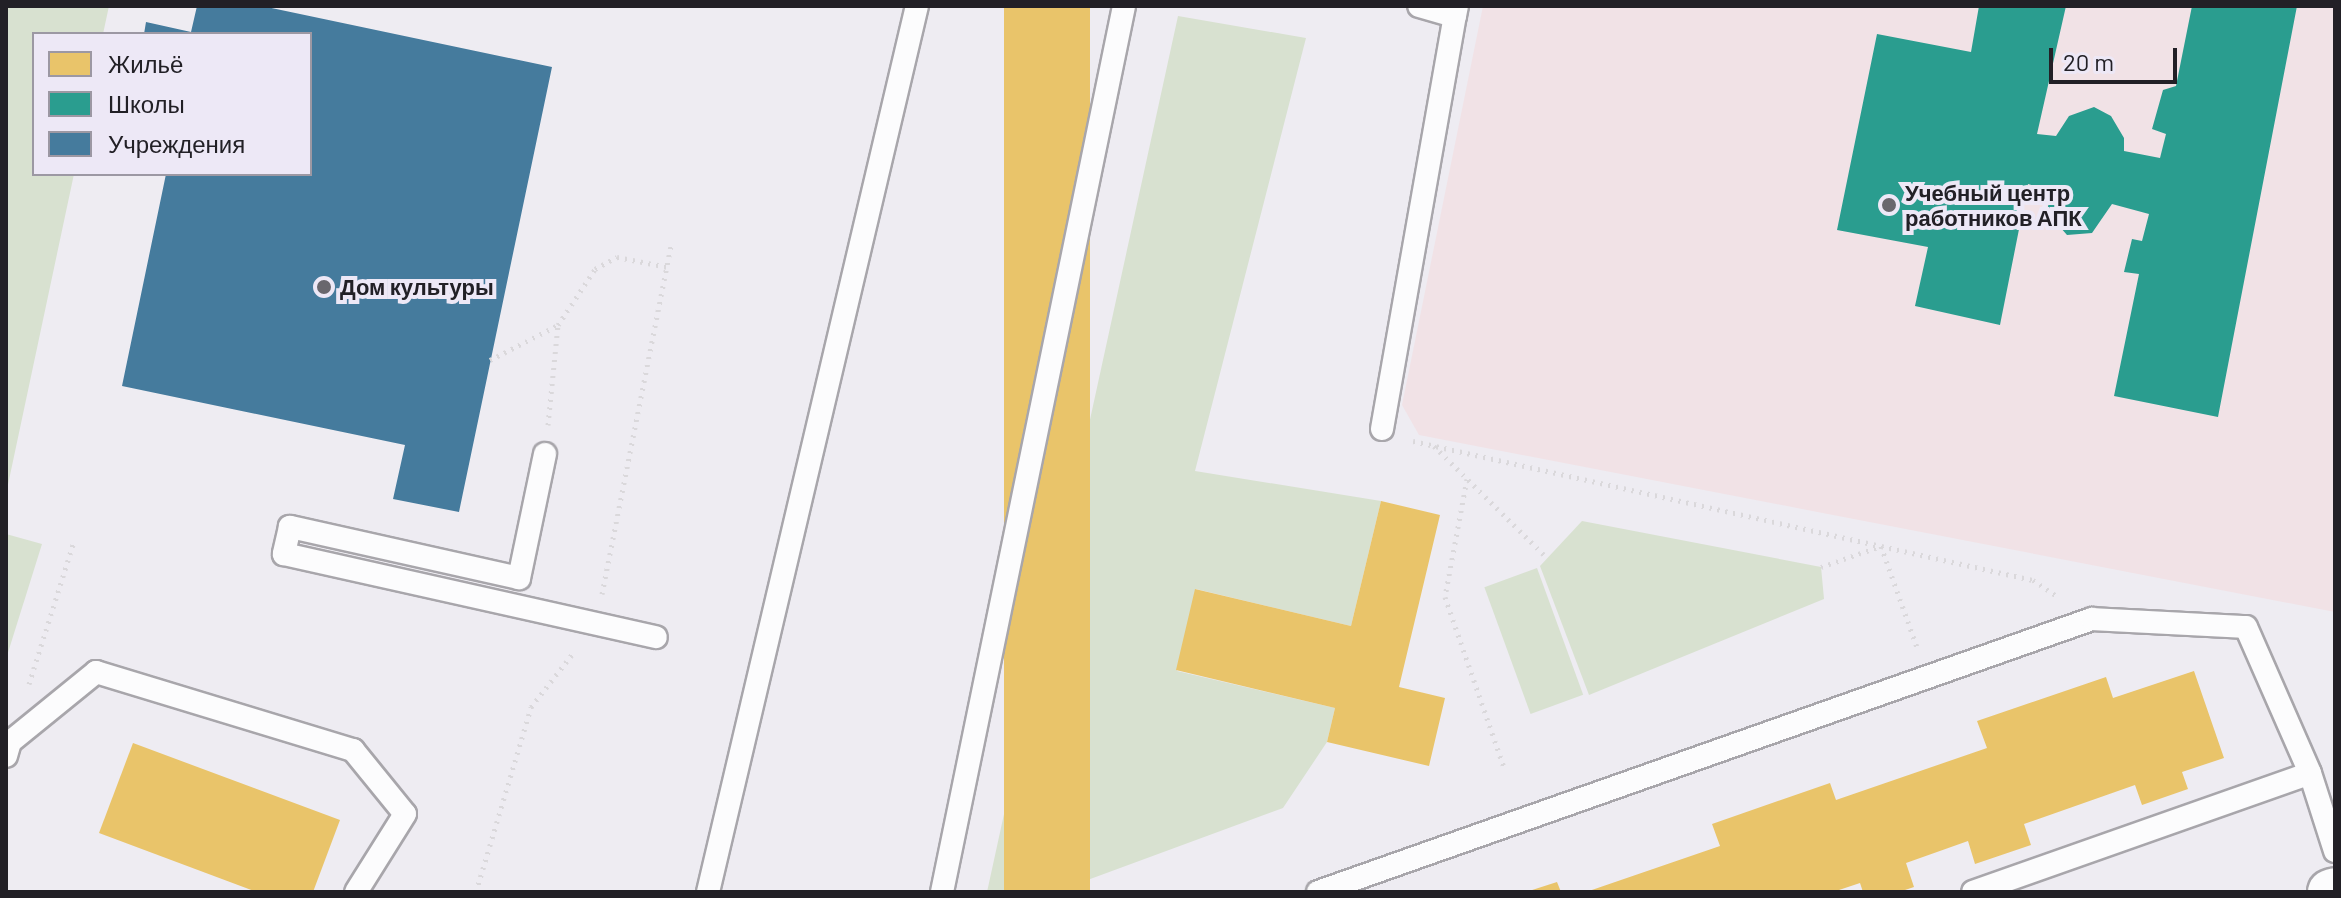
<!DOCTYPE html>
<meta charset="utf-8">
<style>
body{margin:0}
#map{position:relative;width:2341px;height:898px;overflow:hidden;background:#eeecf2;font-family:Barlow,sans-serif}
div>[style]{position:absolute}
.education>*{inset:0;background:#f1e2e6}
.green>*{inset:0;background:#d8e1d0;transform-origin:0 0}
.homes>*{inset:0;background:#e9c46a;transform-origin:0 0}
.schools>*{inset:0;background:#2a9d8f}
.public>*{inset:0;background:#457b9d}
.path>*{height:5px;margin-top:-2.5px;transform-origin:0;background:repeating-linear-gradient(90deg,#dad8db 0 2px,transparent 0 8px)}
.roads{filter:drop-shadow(2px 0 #a8a6ab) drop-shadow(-2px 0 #a8a6ab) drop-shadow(0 2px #a8a6ab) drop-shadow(0 -2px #a8a6ab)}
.service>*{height:22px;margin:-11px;padding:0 11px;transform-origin:11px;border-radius:11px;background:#fcfcfd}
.tertiary>*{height:44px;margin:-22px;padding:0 22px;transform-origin:22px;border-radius:22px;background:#fcfcfd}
.dots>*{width:22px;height:22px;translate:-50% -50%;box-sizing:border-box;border:4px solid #ede8f6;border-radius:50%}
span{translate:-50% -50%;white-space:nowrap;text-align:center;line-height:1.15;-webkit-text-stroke:8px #ede8f6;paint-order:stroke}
.poi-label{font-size:22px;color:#222026;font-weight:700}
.left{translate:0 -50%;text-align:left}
.frame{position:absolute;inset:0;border:8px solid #222026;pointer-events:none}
.legend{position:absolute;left:32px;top:32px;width:280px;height:144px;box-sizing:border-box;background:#ede8f6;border:2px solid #9c98a3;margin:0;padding:10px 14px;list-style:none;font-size:24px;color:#222026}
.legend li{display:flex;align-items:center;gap:16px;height:40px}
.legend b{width:40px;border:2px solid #9c98a3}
.scale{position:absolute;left:2049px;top:48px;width:128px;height:36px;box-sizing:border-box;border:4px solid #222026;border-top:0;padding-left:10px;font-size:24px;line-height:28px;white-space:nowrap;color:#222026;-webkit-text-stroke:6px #ede8f6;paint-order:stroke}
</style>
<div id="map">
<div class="education">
<div style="clip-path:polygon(1483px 6px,2335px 6px,2335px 612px,1419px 435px,1402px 405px)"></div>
</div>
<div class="green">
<div style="clip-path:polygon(6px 6px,109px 6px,103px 34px,34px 34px,34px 174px,74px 174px,6px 494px)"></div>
<div style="clip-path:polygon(1178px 16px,1306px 38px,1195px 471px,1381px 501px,1351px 626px,1196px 589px,1177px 671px,1335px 708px,1327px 742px,1283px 808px,1055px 892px,987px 892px)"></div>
<div style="clip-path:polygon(1582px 521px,1821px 567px,1824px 599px,1589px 695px,1540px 566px)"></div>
<div style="clip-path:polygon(6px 534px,42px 544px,6px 659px)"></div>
<div style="left:1537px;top:568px;width:135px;height:56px;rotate:70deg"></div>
</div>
<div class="homes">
<div style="left:1004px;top:6px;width:86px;height:905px"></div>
<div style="clip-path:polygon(1381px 501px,1440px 515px,1399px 687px,1445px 698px,1429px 766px,1327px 742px,1335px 708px,1176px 670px,1195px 589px,1351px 626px)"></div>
<div style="clip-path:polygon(2194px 671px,2224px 758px,2182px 772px,2188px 789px,2142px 805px,2135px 785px,2024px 824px,2031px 845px,1975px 864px,1968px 841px,1906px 863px,1914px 887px,1899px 892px,1863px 892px,1860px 883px,1833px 892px,1586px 892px,1720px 846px,1712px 824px,1830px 783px,1836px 800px,1987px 748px,1977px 721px,2106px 677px,2113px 698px)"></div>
<div style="clip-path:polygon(133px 743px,340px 820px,313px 892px,257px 892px,99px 833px)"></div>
<div style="clip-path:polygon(1557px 882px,1561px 892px,1530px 892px,1529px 891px)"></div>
</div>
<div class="schools">
<div style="clip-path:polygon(1979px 6px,2066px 6px,2037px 134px,2056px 136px,2069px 116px,2094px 107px,2111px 116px,2124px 138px,2124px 151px,2160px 158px,2166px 134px,2152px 129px,2163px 90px,2176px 86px,2192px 6px,2297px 6px,2218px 417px,2114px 396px,2139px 274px,2124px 272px,2132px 239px,2142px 241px,2149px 214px,2112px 204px,2092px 233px,2067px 235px,2047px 212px,2051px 191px,2028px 184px,2000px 325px,1915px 306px,1928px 247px,1837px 230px,1877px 34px,1971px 52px)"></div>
</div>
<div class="public">
<div style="clip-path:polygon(197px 6px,262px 6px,552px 67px,459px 512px,393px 499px,405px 445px,122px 386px,166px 174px,310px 174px,310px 34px,144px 34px,146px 22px,191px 32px)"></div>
</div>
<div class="path">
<div style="left:490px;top:360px;width:76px;rotate:-27.2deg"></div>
<div style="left:558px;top:325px;width:67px;rotate:-56.5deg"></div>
<div style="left:595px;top:269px;width:25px;rotate:-29deg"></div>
<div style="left:617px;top:257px;width:52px;rotate:11.1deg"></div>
<div style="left:548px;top:425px;width:100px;rotate:-84.3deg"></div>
<div style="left:1413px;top:441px;width:635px;rotate:12.64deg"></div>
<div style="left:2033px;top:580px;width:30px;rotate:34deg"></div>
<div style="left:1434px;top:446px;width:159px;rotate:44.7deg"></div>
<div style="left:1467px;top:479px;width:120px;rotate:100.6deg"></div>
<div style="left:1445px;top:597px;width:180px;rotate:70.9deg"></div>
<div style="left:1821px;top:567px;width:64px;rotate:-19.3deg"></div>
<div style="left:1881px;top:546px;width:107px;rotate:70.4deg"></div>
<div style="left:602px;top:594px;width:356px;rotate:-78.8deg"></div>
<div style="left:29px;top:684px;width:150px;rotate:-72.5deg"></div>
<div style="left:476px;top:892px;width:193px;rotate:-73.4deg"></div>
<div style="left:531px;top:707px;width:70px;rotate:-52deg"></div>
</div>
<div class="roads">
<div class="service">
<div style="left:1419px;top:6px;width:37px;rotate:16deg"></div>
<div style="left:1455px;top:16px;width:10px;rotate:-79deg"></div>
<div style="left:1382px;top:429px;width:419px;rotate:-80deg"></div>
<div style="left:545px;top:454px;width:127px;rotate:101.8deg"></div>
<div style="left:519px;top:578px;width:235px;rotate:-167.4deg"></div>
<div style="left:290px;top:527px;width:28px;rotate:103deg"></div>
<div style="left:284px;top:554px;width:381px;rotate:12.6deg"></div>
<div style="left:6px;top:756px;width:15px;rotate:-74deg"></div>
<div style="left:10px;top:742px;width:111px;rotate:-39.1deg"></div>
<div style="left:96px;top:672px;width:269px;rotate:16.9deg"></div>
<div style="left:353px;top:750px;width:82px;rotate:50.9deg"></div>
<div style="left:405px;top:814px;width:92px;rotate:122.1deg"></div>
<div style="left:708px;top:892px;width:910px;rotate:-76.73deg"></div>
<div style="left:942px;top:892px;width:904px;rotate:-78.39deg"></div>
<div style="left:1318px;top:892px;width:821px;rotate:-19.43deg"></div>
<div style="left:2092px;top:619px;width:154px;rotate:3deg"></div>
<div style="left:2246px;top:627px;width:159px;rotate:66.3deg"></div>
<div style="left:2310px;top:773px;width:82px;rotate:72.2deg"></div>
<div style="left:1973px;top:892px;width:357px;rotate:-19.4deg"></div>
</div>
<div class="tertiary">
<div style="left:2330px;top:892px;width:5px;rotate:-22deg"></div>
</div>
</div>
<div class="dots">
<div style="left:1889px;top:205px;background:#69676d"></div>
<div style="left:324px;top:287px;background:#69676d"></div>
</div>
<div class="poi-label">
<span class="left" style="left:1905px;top:205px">Учебный центр<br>работников АПК</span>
<span class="left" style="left:340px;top:287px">Дом культуры</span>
</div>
<div class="frame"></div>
<ul class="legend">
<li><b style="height:22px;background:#e9c46a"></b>Жильё</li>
<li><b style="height:22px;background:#2a9d8f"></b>Школы</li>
<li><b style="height:22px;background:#457b9d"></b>Учреждения</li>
</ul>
<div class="scale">20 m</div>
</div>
